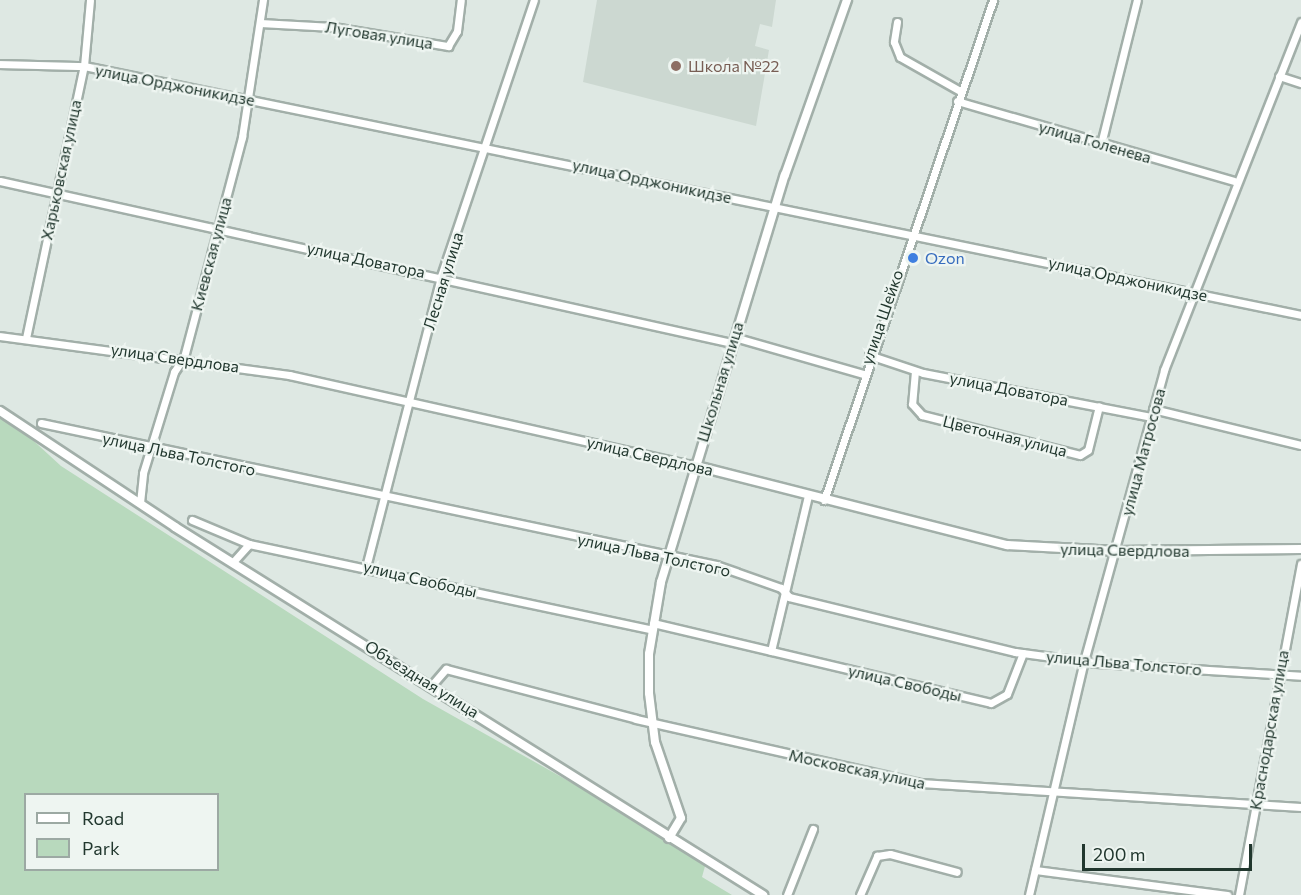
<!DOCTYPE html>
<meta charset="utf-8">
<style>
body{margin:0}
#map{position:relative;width:1301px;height:895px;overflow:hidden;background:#dee8e3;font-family:Commissioner,sans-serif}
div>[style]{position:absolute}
.built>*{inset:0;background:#ccd8d1}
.green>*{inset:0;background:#b8d9bd}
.roads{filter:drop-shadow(2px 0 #a2afa9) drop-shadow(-2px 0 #a2afa9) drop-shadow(0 2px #a2afa9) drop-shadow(0 -2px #a2afa9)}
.minor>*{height:7px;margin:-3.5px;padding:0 3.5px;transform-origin:3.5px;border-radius:3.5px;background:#fff}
.tertiary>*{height:8px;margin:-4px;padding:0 4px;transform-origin:4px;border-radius:4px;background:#fff}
.dots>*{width:16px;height:16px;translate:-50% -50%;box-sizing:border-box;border:3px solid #eef5f1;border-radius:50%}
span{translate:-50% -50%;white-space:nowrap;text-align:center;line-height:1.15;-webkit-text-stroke:4.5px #eef5f1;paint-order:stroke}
.street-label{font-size:16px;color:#21372e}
.education-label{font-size:16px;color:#785e54}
.left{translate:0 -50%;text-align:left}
.shop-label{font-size:16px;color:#366cbe}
.legend{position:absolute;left:24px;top:793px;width:195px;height:78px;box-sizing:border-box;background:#eef5f1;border:2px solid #9ca9a3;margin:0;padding:8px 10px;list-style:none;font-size:18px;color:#21372e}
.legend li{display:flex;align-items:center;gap:12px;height:30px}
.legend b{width:30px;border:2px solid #9ca9a3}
.scale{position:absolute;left:1082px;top:844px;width:170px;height:27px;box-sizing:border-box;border:3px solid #21372e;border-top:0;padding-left:8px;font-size:18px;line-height:21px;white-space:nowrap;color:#21372e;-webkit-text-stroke:4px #eef5f1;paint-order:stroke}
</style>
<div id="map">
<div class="built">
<div style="clip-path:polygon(597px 0,776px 0,772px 27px,760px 24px,755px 46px,769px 50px,756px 126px,583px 82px)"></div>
</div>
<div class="green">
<div style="clip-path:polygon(evenodd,0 410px,61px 466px,423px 699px,707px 859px,702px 877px,732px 895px,0 895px,0 410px,26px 794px,218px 794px,218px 870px,26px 870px,26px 794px)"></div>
</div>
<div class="roads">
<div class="minor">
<div style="left:897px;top:22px;width:20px;rotate:99deg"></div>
<div style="left:894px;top:42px;width:16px;rotate:68deg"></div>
<div style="left:900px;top:57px;width:69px;rotate:29.5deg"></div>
<div style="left:260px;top:23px;width:73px;rotate:3.1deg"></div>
<div style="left:333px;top:27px;width:117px;rotate:9.4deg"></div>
<div style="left:448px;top:46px;width:17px;rotate:-59deg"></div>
<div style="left:457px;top:31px;width:31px;rotate:-83deg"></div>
<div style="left:0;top:64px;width:84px;rotate:1.4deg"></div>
<div style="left:84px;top:66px;width:1242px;rotate:11.56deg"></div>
<div style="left:1279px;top:76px;width:23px;rotate:18deg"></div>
<div style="left:957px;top:101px;width:288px;rotate:16.1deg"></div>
<div style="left:1101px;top:144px;width:148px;rotate:-76deg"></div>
<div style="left:0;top:181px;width:750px;rotate:12.48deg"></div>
<div style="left:0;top:336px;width:292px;rotate:7.7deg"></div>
<div style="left:289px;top:375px;width:414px;rotate:12.6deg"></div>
<div style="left:734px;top:337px;width:134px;rotate:16deg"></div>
<div style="left:26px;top:338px;width:278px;rotate:-78deg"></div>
<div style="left:84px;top:66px;width:66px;rotate:-84.8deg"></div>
<div style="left:869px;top:355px;width:57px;rotate:18.4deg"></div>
<div style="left:923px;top:373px;width:232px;rotate:10.9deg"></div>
<div style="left:915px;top:371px;width:33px;rotate:95deg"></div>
<div style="left:912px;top:404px;width:15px;rotate:48deg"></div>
<div style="left:922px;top:415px;width:163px;rotate:14.2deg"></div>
<div style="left:1080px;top:455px;width:9px;rotate:-32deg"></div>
<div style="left:1088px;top:450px;width:45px;rotate:-76deg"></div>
<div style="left:1153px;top:409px;width:152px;rotate:13.7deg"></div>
<div style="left:41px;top:423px;width:690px;rotate:11.88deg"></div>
<div style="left:716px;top:565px;width:69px;rotate:19.5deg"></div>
<div style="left:781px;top:588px;width:12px;rotate:48deg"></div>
<div style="left:789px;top:597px;width:233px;rotate:13.7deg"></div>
<div style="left:1015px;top:652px;width:83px;rotate:7.6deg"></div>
<div style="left:1097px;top:663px;width:204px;rotate:3.6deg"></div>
<div style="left:824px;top:500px;width:528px;rotate:-71.32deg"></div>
<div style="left:140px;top:503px;width:30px;rotate:-84deg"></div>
<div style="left:143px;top:473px;width:106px;rotate:-72.9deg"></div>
<div style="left:174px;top:372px;width:18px;rotate:-56deg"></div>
<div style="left:184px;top:357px;width:228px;rotate:-75.2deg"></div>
<div style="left:242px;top:137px;width:139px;rotate:-81.3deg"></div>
<div style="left:192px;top:520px;width:62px;rotate:22.8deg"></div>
<div style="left:249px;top:544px;width:412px;rotate:12deg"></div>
<div style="left:233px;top:562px;width:24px;rotate:-48deg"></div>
<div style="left:366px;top:567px;width:301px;rotate:-75.5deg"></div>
<div style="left:441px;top:276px;width:291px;rotate:-71.4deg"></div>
<div style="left:653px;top:623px;width:347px;rotate:13.3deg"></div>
<div style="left:991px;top:703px;width:18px;rotate:-29deg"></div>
<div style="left:1007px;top:694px;width:44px;rotate:-68.7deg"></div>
<div style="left:771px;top:651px;width:159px;rotate:-76.6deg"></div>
<div style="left:431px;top:686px;width:23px;rotate:-49deg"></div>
<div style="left:446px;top:669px;width:196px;rotate:14.7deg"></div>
<div style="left:636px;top:719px;width:291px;rotate:12.7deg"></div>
<div style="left:920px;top:783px;width:382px;rotate:3.6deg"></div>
<div style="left:1035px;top:870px;width:194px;rotate:7.4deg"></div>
<div style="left:787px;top:895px;width:71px;rotate:-68.5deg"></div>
<div style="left:860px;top:895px;width:43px;rotate:-66.4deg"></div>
<div style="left:877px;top:856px;width:13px;rotate:-9deg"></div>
<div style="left:890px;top:854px;width:69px;rotate:15deg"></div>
<div style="left:1029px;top:895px;width:240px;rotate:-76.8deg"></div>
<div style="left:1084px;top:661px;width:302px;rotate:-74.6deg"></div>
<div style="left:1164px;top:370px;width:374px;rotate:-68.5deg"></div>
<div style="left:1239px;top:895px;width:337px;rotate:-79.4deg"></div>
</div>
<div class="tertiary">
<div style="left:0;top:411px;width:210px;rotate:33.5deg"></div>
<div style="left:175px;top:527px;width:694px;rotate:32.04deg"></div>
<div style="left:693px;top:465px;width:324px;rotate:14.3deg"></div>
<div style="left:1007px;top:545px;width:110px;rotate:3.1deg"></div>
<div style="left:1117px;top:551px;width:184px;rotate:-0.6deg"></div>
<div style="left:669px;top:838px;width:23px;rotate:-59deg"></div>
<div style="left:681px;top:818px;width:80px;rotate:-108.9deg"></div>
<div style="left:655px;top:742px;width:49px;rotate:-97deg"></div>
<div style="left:649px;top:693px;width:39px;rotate:-90deg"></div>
<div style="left:649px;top:654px;width:73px;rotate:-80.5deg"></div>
<div style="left:661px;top:582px;width:425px;rotate:-73.1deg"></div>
<div style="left:785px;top:175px;width:186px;rotate:-70.5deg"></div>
</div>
</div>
<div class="dots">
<div style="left:676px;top:66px;background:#8d6e63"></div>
<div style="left:913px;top:258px;background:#3f7fe0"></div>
</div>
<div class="street-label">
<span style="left:379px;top:35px;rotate:9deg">Луговая улица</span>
<span style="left:175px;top:85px;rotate:11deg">улица Орджоникидзе</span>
<span style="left:1095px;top:142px;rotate:16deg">улица Голенева</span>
<span style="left:61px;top:170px;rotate:-78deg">Харьковская улица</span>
<span style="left:652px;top:181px;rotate:12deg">улица Орджоникидзе</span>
<span style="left:211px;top:254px;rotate:-75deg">Киевская улица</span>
<span style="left:366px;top:260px;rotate:12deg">улица Доватора</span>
<span style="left:1128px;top:279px;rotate:12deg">улица Орджоникидзе</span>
<span style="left:443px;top:281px;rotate:-73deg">Лесная улица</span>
<span style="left:882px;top:317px;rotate:-71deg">улица Шейко</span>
<span style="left:175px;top:358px;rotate:8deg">улица Свердлова</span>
<span style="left:720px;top:382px;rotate:-73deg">Школьная улица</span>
<span style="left:1009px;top:389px;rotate:11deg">улица Доватора</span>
<span style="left:1005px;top:436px;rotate:14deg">Цветочная улица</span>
<span style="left:1143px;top:452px;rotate:-75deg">улица Матросова</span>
<span style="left:179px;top:454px;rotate:12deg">улица Льва Толстого</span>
<span style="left:650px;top:456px;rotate:13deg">улица Свердлова</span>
<span style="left:1125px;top:550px;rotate:1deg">улица Свердлова</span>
<span style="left:654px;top:555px;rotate:12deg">улица Льва Толстого</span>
<span style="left:420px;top:579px;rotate:13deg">улица Свободы</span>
<span style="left:1124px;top:663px;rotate:5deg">улица Льва Толстого</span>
<span style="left:422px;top:679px;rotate:32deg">Объездная улица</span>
<span style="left:905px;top:683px;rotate:13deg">улица Свободы</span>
<span style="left:1269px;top:730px;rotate:-80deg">Краснодарская улица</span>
<span style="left:857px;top:769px;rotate:12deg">Московская улица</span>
</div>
<div class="education-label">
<span class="left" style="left:688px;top:66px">Школа №22</span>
</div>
<div class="shop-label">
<span class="left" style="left:925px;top:258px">Ozon</span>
</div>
<ul class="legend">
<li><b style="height:8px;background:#fff"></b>Road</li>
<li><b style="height:16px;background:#b8d9bd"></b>Park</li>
</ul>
<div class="scale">200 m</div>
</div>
